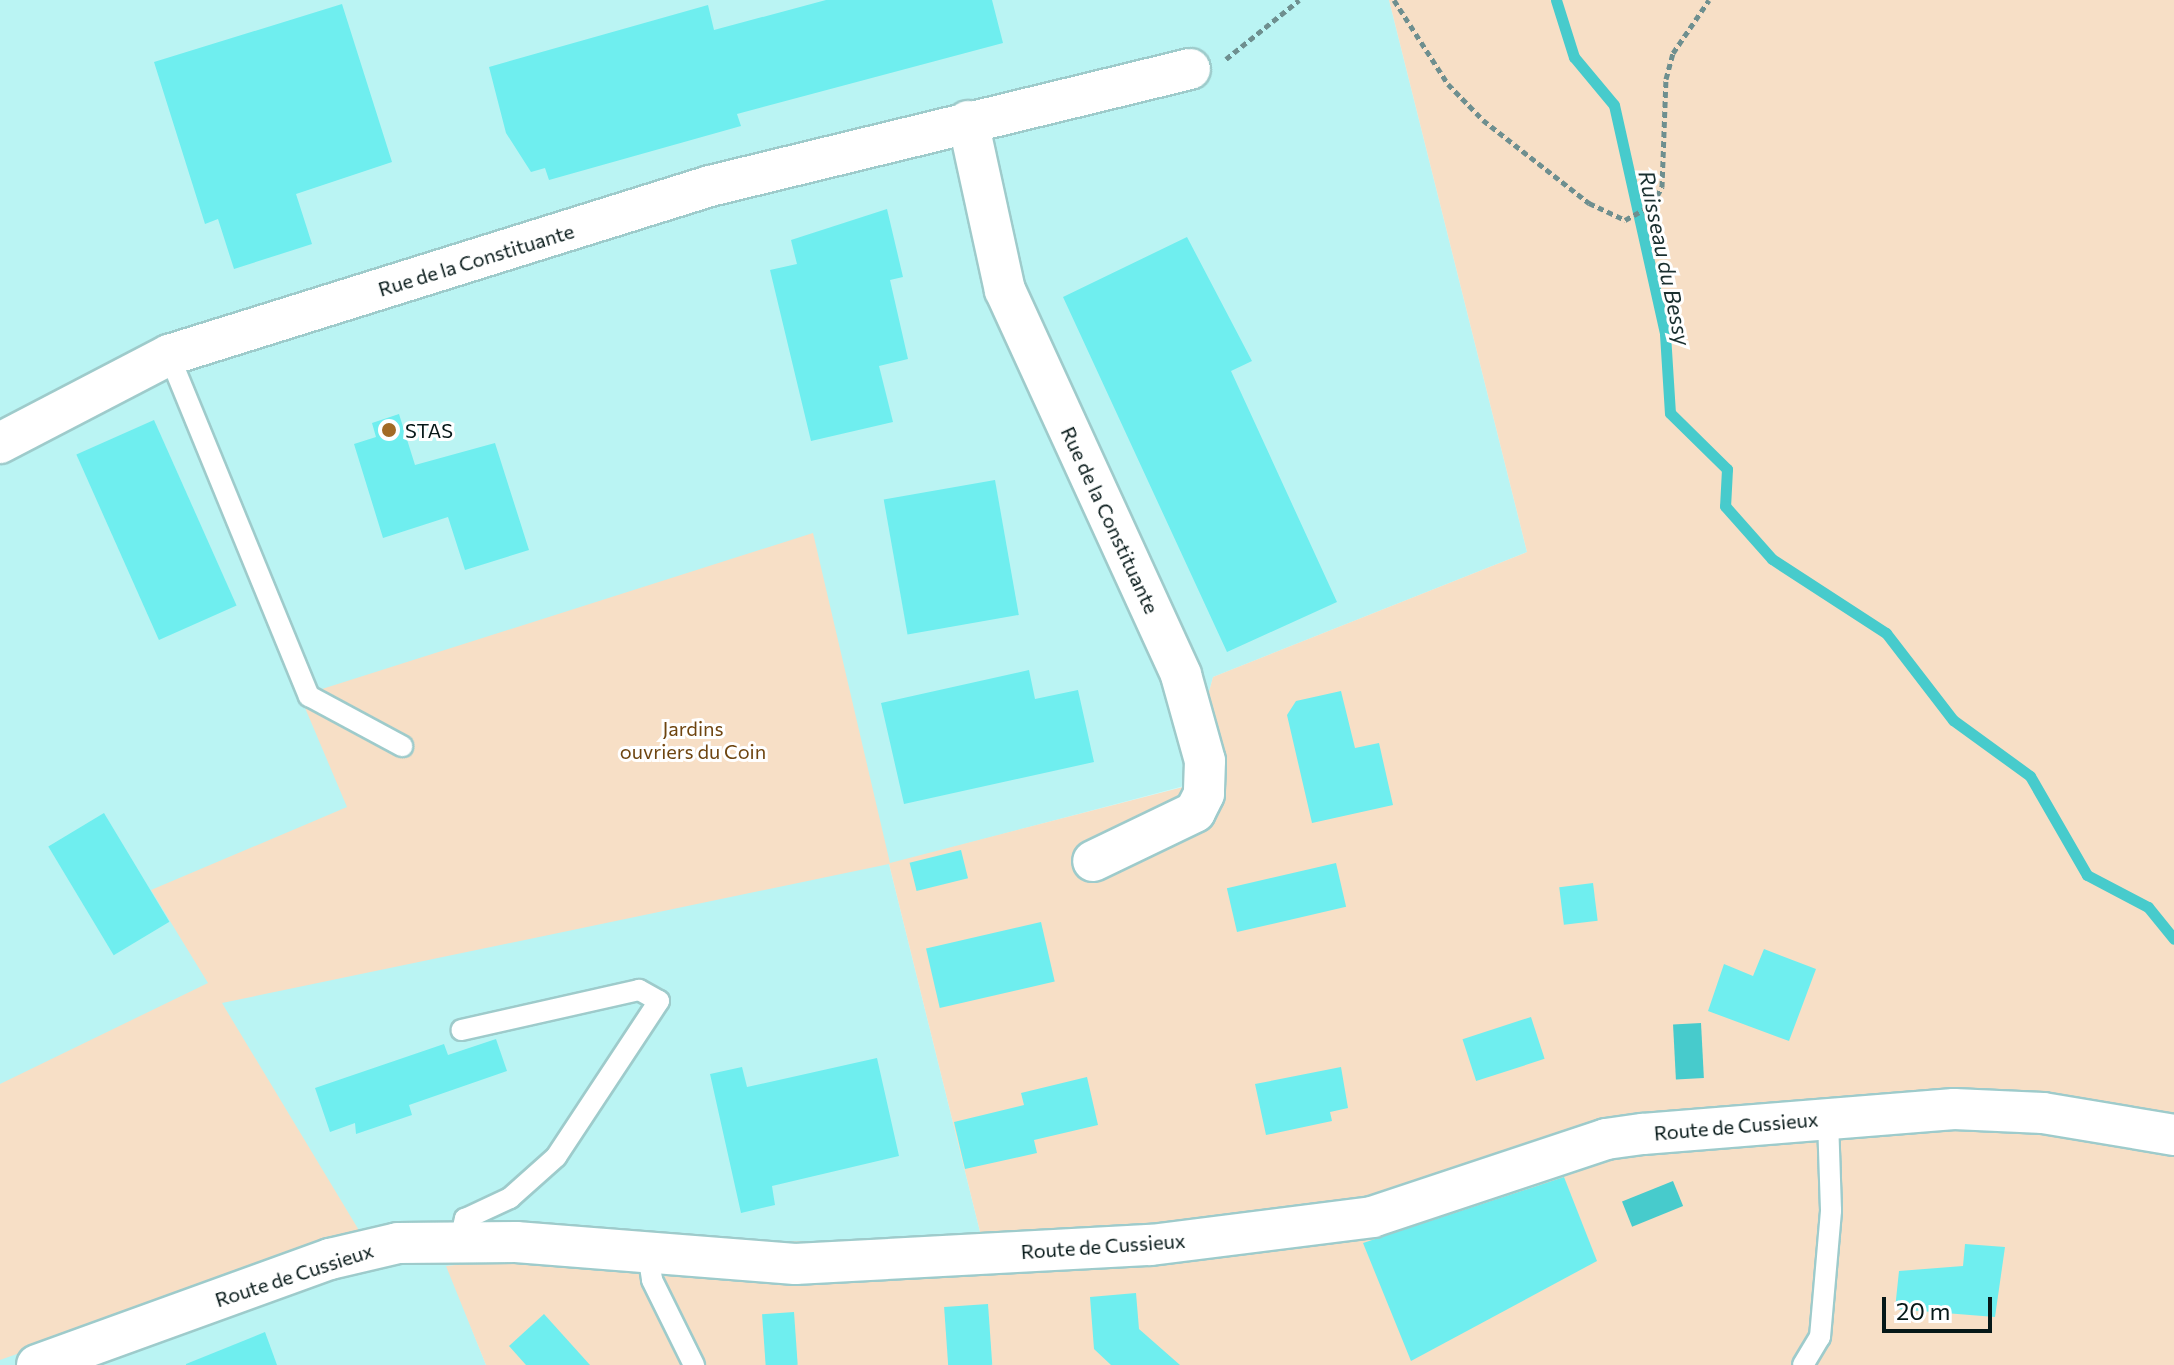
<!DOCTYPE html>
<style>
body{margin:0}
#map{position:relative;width:2174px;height:1365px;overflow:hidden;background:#cefdfd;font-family:Commissioner,sans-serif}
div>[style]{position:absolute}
.built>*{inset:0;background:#baf4f3}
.green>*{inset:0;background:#f7dfc6}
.water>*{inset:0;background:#47cbcc;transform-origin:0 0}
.stream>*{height:11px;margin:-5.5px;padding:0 5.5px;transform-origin:5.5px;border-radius:5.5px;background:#47cbcc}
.building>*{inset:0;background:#6feeef;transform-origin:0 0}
.path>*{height:5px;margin-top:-2.5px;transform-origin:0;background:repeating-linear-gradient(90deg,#6e8f8f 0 6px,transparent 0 10px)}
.roads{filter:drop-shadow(2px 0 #9ecbcb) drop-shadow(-2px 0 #9ecbcb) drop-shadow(0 2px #9ecbcb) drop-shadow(0 -2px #9ecbcb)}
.lane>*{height:20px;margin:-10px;padding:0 10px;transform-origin:10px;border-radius:10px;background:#fff}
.street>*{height:40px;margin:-20px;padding:0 20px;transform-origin:20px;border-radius:20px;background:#fff}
.dots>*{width:22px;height:22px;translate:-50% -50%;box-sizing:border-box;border:4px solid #fff;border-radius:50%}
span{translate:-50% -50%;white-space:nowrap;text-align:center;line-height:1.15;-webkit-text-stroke:6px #fff;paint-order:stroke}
.street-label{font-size:20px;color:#061818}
.poi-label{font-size:20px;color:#061818}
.left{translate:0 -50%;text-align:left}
.park-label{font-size:20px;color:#6e4510}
.water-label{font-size:22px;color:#192f2f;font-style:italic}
.scale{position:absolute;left:1882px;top:1297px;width:110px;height:36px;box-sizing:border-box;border:4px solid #061818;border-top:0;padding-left:10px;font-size:24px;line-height:28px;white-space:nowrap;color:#061818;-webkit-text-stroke:6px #fff;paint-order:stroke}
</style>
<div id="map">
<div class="built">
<div style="clip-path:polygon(0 0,1389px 0,1527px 552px,1213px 677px,1184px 786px,889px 864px,982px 1240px,666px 1242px,447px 1266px,486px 1365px,0 1365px)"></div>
</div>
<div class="green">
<div style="clip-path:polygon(1389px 0,2174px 0,2174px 1365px,486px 1365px,446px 1266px,665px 1242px,982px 1240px,889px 864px,222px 1003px,360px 1232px,0 1360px,0 1084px,208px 983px,151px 890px,347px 807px,300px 696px,813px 533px,890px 863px,1183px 787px,1213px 677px,1527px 552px)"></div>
</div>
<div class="water">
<div style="left:1701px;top:1023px;width:55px;height:28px;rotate:87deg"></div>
<div style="left:1673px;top:1181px;width:27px;height:55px;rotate:68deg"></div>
</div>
<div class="stream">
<div style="left:1556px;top:0;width:60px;rotate:72.5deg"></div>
<div style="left:1574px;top:57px;width:62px;rotate:50.2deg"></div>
<div style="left:1614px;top:105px;width:235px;rotate:77.4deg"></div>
<div style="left:1665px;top:334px;width:79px;rotate:86.4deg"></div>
<div style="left:1670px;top:413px;width:80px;rotate:44.5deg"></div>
<div style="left:1727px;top:469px;width:37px;rotate:93deg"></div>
<div style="left:1725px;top:506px;width:71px;rotate:48.4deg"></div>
<div style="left:1772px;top:559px;width:136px;rotate:33deg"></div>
<div style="left:1886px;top:633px;width:110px;rotate:52.4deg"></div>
<div style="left:1953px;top:720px;width:95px;rotate:36deg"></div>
<div style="left:2030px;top:776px;width:114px;rotate:60.1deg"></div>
<div style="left:2087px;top:875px;width:69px;rotate:27.7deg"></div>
<div style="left:2148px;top:907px;width:41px;rotate:50.9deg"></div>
</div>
<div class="building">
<div style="clip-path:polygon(826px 0,992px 0,1003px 43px,737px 114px,741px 126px,549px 180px,545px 168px,531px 172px,506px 133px,489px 67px,708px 5px,714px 30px)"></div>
<div style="clip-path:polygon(342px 4px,392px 162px,296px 194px,312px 244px,234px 269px,218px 219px,205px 224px,154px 62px)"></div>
<div style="clip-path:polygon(887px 209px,903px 277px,890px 280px,908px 359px,879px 366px,893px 422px,811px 441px,770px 270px,797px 264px,791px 240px)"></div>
<div style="clip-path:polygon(1187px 237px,1252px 361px,1231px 371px,1337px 602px,1227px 652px,1063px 297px)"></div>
<div style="clip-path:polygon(399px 414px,415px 465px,495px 443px,529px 550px,465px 570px,448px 517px,383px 538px,354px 444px,376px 437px,372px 423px)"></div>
<div style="left:154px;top:420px;width:203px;height:85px;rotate:66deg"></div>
<div style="left:995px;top:480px;width:137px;height:113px;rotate:80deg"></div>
<div style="clip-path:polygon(1029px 670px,1035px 699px,1078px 690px,1094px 762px,904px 804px,881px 703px)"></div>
<div style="clip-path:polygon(1341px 691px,1355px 748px,1379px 743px,1393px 805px,1312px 823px,1287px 715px,1296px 701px)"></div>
<div style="left:104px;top:813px;width:127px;height:65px;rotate:59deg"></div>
<div style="left:961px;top:850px;width:29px;height:53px;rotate:76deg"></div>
<div style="left:1336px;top:863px;width:45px;height:112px;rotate:77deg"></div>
<div style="left:1593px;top:883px;width:38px;height:34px;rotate:83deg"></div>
<div style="left:1041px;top:922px;width:61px;height:118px;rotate:77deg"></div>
<div style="clip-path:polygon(1764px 949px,1816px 969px,1789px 1041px,1708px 1011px,1724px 964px,1753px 976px)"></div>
<div style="left:1531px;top:1017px;width:44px;height:72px;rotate:72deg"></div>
<div style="clip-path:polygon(496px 1039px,507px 1071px,409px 1105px,412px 1115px,356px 1134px,355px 1123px,330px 1132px,315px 1088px,444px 1044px,448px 1055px)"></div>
<div style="clip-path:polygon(877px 1058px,899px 1156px,772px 1186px,775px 1205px,741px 1213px,710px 1074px,742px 1067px,747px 1087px)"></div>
<div style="clip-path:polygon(1341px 1067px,1348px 1108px,1330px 1112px,1332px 1121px,1266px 1135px,1255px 1084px)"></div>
<div style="clip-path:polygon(1087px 1077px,1098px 1125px,1034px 1140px,1037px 1153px,965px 1169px,954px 1122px,1024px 1105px,1021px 1093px)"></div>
<div style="clip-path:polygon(1564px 1177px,1597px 1261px,1411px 1361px,1363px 1243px)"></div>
<div style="clip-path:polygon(1965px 1244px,2005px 1247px,1995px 1317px,1895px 1309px,1899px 1271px,1963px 1266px)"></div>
<div style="clip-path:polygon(1136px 1293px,1139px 1329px,1180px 1365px,1111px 1365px,1094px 1349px,1090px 1297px)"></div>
<div style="left:988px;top:1304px;width:61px;height:44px;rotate:86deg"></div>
<div style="left:794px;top:1312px;width:53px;height:32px;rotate:86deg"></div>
<div style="clip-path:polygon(544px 1314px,590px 1365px,526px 1365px,509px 1346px)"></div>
<div style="clip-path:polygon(265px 1332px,277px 1365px,186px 1365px,186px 1364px)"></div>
</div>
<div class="path">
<div style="left:1394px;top:0;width:100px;rotate:57.3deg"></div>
<div style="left:1448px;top:84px;width:50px;rotate:45.8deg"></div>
<div style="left:1483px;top:120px;width:135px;rotate:38.1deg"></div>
<div style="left:1589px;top:203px;width:40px;rotate:25deg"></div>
<div style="left:1625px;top:220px;width:31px;rotate:-29deg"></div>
<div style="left:1652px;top:205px;width:21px;rotate:-61deg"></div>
<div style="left:1662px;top:187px;width:108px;rotate:-87.9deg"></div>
<div style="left:1666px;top:79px;width:27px;rotate:-75deg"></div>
<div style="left:1673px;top:53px;width:64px;rotate:-55.8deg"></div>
<div style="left:1226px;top:59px;width:94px;rotate:-38.9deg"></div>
</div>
<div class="roads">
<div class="lane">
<div style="left:169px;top:355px;width:369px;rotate:67.7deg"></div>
<div style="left:309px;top:696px;width:106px;rotate:28.3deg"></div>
<div style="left:460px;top:1240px;width:22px;rotate:-77deg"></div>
<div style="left:465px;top:1219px;width:50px;rotate:-25deg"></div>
<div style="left:510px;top:1198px;width:62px;rotate:-41.7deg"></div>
<div style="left:556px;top:1157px;width:187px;rotate:-56.6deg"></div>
<div style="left:659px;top:1001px;width:23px;rotate:-151deg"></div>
<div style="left:639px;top:990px;width:182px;rotate:167.3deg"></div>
<div style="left:648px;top:1254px;width:26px;rotate:81deg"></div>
<div style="left:652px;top:1280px;width:95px;rotate:63.7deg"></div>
<div style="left:1803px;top:1365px;width:33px;rotate:-59deg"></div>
<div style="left:1820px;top:1337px;width:127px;rotate:-85deg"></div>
<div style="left:1831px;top:1210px;width:92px;rotate:-91.9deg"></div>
</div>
<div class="street">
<div style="left:968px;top:121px;width:173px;rotate:77.7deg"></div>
<div style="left:1005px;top:290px;width:423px;rotate:65.4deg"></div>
<div style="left:1181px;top:675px;width:89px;rotate:74.4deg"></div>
<div style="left:1205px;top:761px;width:33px;rotate:92deg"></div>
<div style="left:1204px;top:794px;width:20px;rotate:117deg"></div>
<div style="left:1195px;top:812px;width:113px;rotate:154.3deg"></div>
<div style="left:0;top:443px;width:191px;rotate:-27.5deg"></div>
<div style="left:169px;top:355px;width:567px;rotate:-17.35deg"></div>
<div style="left:710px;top:186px;width:494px;rotate:-13.7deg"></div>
<div style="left:37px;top:1365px;width:312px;rotate:-19.9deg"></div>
<div style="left:330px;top:1259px;width:70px;rotate:-13.2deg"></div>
<div style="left:398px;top:1243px;width:118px;rotate:-0.5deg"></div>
<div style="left:516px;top:1242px;width:280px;rotate:4.5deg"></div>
<div style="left:795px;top:1264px;width:357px;rotate:-3.1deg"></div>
<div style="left:1151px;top:1245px;width:223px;rotate:-7.2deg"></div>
<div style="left:1372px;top:1217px;width:247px;rotate:-18.4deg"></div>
<div style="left:1606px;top:1139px;width:37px;rotate:-8deg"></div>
<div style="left:1643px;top:1134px;width:312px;rotate:-4.6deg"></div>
<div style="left:1954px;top:1109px;width:89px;rotate:2.6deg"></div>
<div style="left:2043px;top:1113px;width:133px;rotate:9.5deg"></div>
</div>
</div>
<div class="dots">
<div style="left:389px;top:430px;background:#a26b26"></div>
</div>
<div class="street-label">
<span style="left:476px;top:260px;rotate:-17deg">Rue de la Constituante</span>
<span style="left:1110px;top:520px;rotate:65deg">Rue de la Constituante</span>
<span style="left:1736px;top:1126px;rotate:-5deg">Route de Cussieux</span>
<span style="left:1103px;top:1246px;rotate:-4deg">Route de Cussieux</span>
<span style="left:294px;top:1275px;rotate:-18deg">Route de Cussieux</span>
</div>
<div class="poi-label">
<span class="left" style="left:405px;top:430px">STAS</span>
</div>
<div class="park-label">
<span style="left:693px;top:740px">Jardins<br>ouvriers du Coin</span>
</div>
<div class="water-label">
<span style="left:1665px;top:258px;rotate:78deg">Ruisseau du Bessy</span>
</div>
<div class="scale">20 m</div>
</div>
